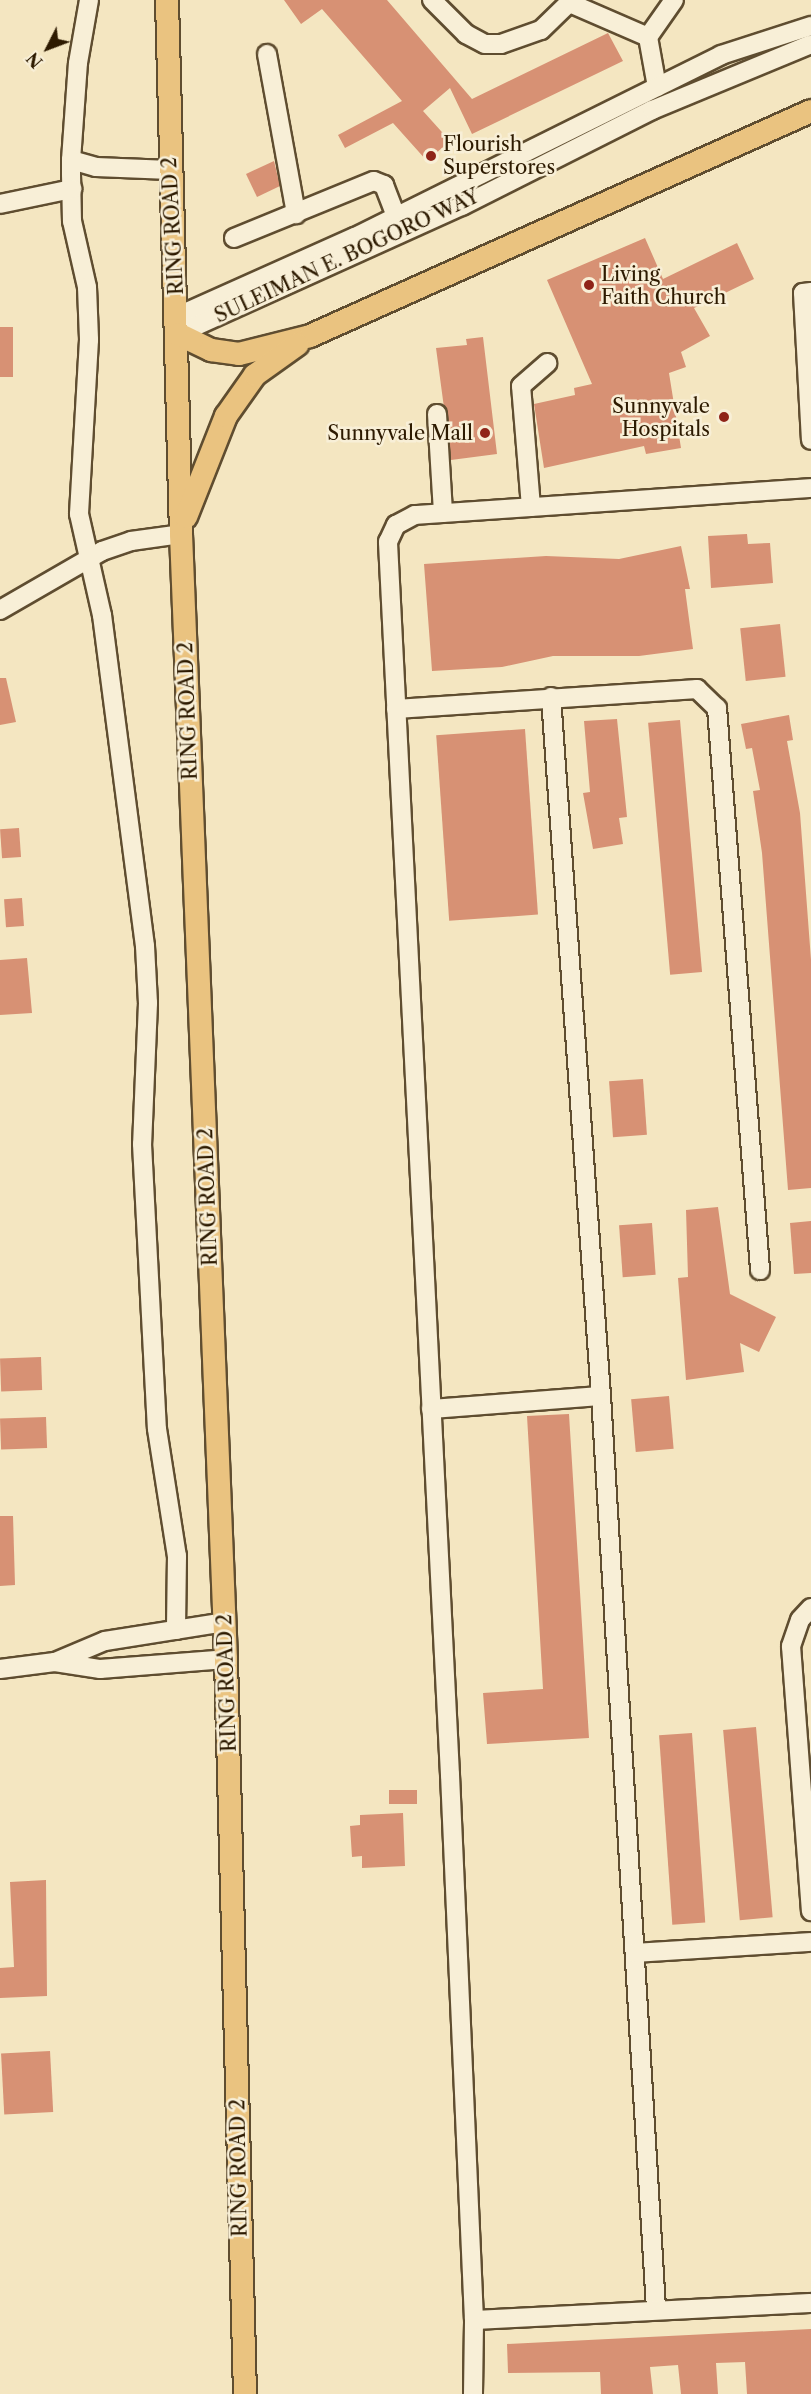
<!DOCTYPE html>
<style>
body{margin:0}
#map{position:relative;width:811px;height:2394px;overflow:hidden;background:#f4e6c1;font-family:"Libre Caslon Text",serif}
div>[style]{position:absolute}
.building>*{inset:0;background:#d79174;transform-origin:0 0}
.roads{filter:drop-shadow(2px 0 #5f4d30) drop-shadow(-2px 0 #5f4d30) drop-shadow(0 2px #5f4d30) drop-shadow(0 -2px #5f4d30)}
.minor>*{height:18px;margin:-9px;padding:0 9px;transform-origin:9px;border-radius:9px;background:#f8efd7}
.major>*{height:22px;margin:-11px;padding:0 11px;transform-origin:11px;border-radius:11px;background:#eac380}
.dots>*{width:16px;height:16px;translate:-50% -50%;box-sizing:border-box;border:3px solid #f8efd7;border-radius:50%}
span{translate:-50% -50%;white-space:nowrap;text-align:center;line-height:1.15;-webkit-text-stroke:5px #f8efd7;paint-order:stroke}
.poi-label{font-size:20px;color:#2d1a00}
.left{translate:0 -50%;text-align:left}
.right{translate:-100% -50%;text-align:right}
.street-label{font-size:20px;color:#2d1a00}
.north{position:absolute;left:18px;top:18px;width:60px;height:60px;-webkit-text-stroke:4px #f8efd7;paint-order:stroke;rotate:228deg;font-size:16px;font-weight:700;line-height:24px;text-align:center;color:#2d1a00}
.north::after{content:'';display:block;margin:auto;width:21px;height:27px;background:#2d1a00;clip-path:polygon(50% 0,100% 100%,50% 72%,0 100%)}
</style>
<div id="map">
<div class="building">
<div style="clip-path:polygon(284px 0,387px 0,472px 99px,608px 33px,623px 61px,472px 134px,450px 88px,423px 111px,450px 141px,427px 161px,393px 123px,345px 148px,338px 135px,402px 101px,322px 9px,301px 24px)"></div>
<div style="clip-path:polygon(274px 161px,280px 186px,257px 197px,246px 174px)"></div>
<div style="clip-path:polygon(645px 238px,663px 279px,737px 243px,754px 279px,694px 308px,710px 336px,681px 352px,686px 367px,669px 373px,681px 448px,646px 454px,644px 446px,544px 468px,534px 404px,575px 395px,574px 388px,592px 384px,547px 280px)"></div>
<div style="left:0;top:327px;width:13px;height:50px"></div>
<div style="clip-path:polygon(483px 337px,497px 454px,451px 460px,436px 348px,467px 345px,466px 339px)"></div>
<div style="clip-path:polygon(747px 534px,748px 544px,770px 543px,773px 583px,711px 588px,708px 536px)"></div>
<div style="clip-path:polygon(681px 546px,690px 589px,685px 589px,693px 649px,639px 656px,553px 656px,502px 667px,432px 671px,424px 564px,546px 556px,619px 559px)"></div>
<div style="left:780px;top:624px;width:53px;height:40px;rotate:84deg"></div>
<div style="clip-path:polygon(0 678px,6px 678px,16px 722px,0 725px)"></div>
<div style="clip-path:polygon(789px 715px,793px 740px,787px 741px,800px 813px,811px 960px,811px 1188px,788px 1190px,762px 853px,753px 791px,760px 790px,752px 748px,746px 749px,741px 724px)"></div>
<div style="clip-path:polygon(617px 719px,627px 817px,619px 818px,623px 844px,593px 849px,583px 793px,590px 792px,584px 721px)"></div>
<div style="left:680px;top:720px;width:253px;height:32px;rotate:85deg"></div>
<div style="left:525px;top:729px;width:186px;height:89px;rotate:86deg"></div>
<div style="left:19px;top:828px;width:29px;height:19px;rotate:86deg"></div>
<div style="left:22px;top:898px;width:28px;height:18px;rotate:86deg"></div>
<div style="clip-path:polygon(27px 958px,32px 1013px,0 1015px,0 960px)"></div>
<div style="left:643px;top:1079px;width:56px;height:34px;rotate:86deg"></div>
<div style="clip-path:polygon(718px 1207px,730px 1294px,776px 1317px,759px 1352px,740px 1343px,744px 1372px,686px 1380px,678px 1278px,688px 1277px,686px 1210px)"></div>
<div style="clip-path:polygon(811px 1221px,811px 1273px,794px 1274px,790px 1223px)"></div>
<div style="left:652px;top:1223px;width:52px;height:33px;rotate:86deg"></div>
<div style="left:41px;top:1357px;width:33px;height:41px;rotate:88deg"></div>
<div style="left:669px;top:1396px;width:53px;height:38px;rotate:85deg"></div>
<div style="clip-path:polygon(569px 1414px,589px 1738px,487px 1744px,483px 1693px,543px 1689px,527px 1416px)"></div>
<div style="left:46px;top:1417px;width:31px;height:46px;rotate:88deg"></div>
<div style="clip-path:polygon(0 1516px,13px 1516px,15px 1585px,0 1586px)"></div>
<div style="left:756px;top:1727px;width:191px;height:33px;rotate:85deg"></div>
<div style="left:692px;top:1733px;width:190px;height:33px;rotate:86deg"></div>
<div style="left:417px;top:1790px;width:14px;height:28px;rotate:90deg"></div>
<div style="clip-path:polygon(403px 1813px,405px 1866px,362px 1868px,362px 1856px,352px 1857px,350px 1826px,360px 1825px,360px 1815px)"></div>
<div style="clip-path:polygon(46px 1880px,47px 1996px,0 1998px,0 1968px,14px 1967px,10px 1882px)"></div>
<div style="left:50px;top:2051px;width:61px;height:49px;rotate:87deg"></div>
<div style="clip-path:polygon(811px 2329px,811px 2394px,747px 2394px,745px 2362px,716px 2363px,718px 2394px,681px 2394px,678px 2365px,650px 2367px,653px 2394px,601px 2394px,600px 2372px,508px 2373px,507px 2344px)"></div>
</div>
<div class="roads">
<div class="minor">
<div style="left:432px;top:0;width:48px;rotate:45deg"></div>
<div style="left:466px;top:34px;width:21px;rotate:28deg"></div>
<div style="left:485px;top:44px;width:16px"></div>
<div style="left:501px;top:44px;width:42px;rotate:-19.3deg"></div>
<div style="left:541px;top:30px;width:43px;rotate:-44.1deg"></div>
<div style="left:572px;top:4px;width:83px;rotate:23.5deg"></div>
<div style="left:267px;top:54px;width:163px;rotate:79.7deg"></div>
<div style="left:657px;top:87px;width:51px;rotate:-100.2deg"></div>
<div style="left:648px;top:37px;width:45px;rotate:-54.9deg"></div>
<div style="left:71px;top:160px;width:97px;rotate:-85.9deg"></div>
<div style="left:78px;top:63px;width:64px;rotate:-80.1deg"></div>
<div style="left:170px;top:170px;width:74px;rotate:-177.7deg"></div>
<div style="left:96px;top:167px;width:26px;rotate:-164deg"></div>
<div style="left:71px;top:160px;width:14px;rotate:90deg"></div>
<div style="left:71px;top:174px;width:47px;rotate:88.8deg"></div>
<div style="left:72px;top:221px;width:68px;rotate:77.2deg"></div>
<div style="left:87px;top:287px;width:53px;rotate:87.8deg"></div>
<div style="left:89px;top:340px;width:174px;rotate:93.3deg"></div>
<div style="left:79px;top:514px;width:104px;rotate:77.2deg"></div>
<div style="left:102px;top:615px;width:334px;rotate:82.6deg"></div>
<div style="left:145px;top:946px;width:57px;rotate:87deg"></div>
<div style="left:148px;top:1003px;width:141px;rotate:92.4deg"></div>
<div style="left:142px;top:1144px;width:285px;rotate:87deg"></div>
<div style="left:157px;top:1429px;width:129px;rotate:81.1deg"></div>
<div style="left:177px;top:1556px;width:74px;rotate:90.8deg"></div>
<div style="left:0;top:204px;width:74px;rotate:-11.8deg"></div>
<div style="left:234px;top:238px;width:151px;rotate:-22.2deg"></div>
<div style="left:374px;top:181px;width:11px;rotate:22deg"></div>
<div style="left:384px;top:185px;width:33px;rotate:69deg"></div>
<div style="left:811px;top:292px;width:8px;rotate:173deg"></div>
<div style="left:803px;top:293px;width:147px;rotate:86.9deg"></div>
<div style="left:178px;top:316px;width:194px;rotate:-24.1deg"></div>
<div style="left:355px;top:237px;width:409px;rotate:-26.4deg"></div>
<div style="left:721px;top:55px;width:95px;rotate:-17.9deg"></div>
<div style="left:178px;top:334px;width:312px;rotate:-24.3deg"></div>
<div style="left:462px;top:206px;width:213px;rotate:-26.8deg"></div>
<div style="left:652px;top:110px;width:172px;rotate:-22.5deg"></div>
<div style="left:437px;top:414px;width:99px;rotate:86.5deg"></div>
<div style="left:531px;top:507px;width:121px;rotate:-94.7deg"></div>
<div style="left:521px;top:386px;width:35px;rotate:-41deg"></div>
<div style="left:0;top:610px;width:118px;rotate:-30deg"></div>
<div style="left:102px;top:551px;width:31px;rotate:-19deg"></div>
<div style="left:131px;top:541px;width:50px;rotate:-8deg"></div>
<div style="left:551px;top:697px;width:701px;rotate:85.91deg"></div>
<div style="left:601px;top:1396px;width:914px;rotate:86.55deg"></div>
<div style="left:396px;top:709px;width:302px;rotate:-3.8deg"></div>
<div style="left:697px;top:689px;width:28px;rotate:44deg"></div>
<div style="left:717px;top:708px;width:564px;rotate:85.62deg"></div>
<div style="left:431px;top:1409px;width:170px;rotate:-4.4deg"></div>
<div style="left:811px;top:1608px;width:16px;rotate:133deg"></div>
<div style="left:800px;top:1620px;width:28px;rotate:109deg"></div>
<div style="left:791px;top:1646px;width:266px;rotate:85.7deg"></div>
<div style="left:55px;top:1662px;width:46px;rotate:8.8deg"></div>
<div style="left:100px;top:1669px;width:126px;rotate:-4.5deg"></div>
<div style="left:0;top:1669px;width:55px;rotate:-7.3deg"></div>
<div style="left:55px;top:1662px;width:54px;rotate:-22.8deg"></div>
<div style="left:105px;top:1641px;width:121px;rotate:-9deg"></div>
<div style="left:635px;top:1953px;width:176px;rotate:-3.6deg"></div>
<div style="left:474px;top:2320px;width:337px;rotate:-2.9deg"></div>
<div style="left:473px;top:2394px;width:74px;rotate:-89.2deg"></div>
<div style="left:474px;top:2320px;width:546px;rotate:-92.52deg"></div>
<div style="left:450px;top:1775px;width:1235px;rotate:-92.88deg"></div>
<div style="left:388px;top:542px;width:19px;rotate:-65deg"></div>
<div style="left:396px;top:525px;width:21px;rotate:-28deg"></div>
<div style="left:415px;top:515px;width:397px;rotate:-3.9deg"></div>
</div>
<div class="major">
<div style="left:167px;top:0;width:534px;rotate:88.5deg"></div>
<div style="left:181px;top:534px;width:1126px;rotate:87.71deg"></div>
<div style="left:226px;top:1659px;width:735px;rotate:88.52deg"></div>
<div style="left:178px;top:334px;width:37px;rotate:26deg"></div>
<div style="left:211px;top:350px;width:28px;rotate:8deg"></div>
<div style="left:239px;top:354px;width:73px;rotate:-14.2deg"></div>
<div style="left:310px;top:336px;width:549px;rotate:-24.18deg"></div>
<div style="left:186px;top:517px;width:109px;rotate:-68.4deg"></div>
<div style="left:226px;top:416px;width:50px;rotate:-54.7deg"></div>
<div style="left:255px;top:375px;width:52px;rotate:-35.5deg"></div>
</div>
</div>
<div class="dots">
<div style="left:431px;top:156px;background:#8f2418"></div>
<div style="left:589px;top:285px;background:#8f2418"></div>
<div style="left:724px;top:417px;background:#8f2418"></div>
<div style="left:485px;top:433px;background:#8f2418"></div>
</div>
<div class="poi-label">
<span class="left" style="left:443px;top:156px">Flourish<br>Superstores</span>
<span class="left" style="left:601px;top:286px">Living<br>Faith Church</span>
<span class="right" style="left:710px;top:418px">Sunnyvale<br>Hospitals</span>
<span class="right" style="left:473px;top:433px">Sunnyvale Mall</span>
</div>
<div class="street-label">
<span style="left:173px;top:226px;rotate:-93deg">RING ROAD 2</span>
<span style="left:347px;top:256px;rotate:-25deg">SULEIMAN E. BOGORO WAY</span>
<span style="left:188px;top:711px;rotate:-92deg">RING ROAD 2</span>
<span style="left:208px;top:1197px;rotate:-92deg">RING ROAD 2</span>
<span style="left:227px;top:1683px;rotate:-92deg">RING ROAD 2</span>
<span style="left:239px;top:2168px;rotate:-91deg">RING ROAD 2</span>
</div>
<div class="north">N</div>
</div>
